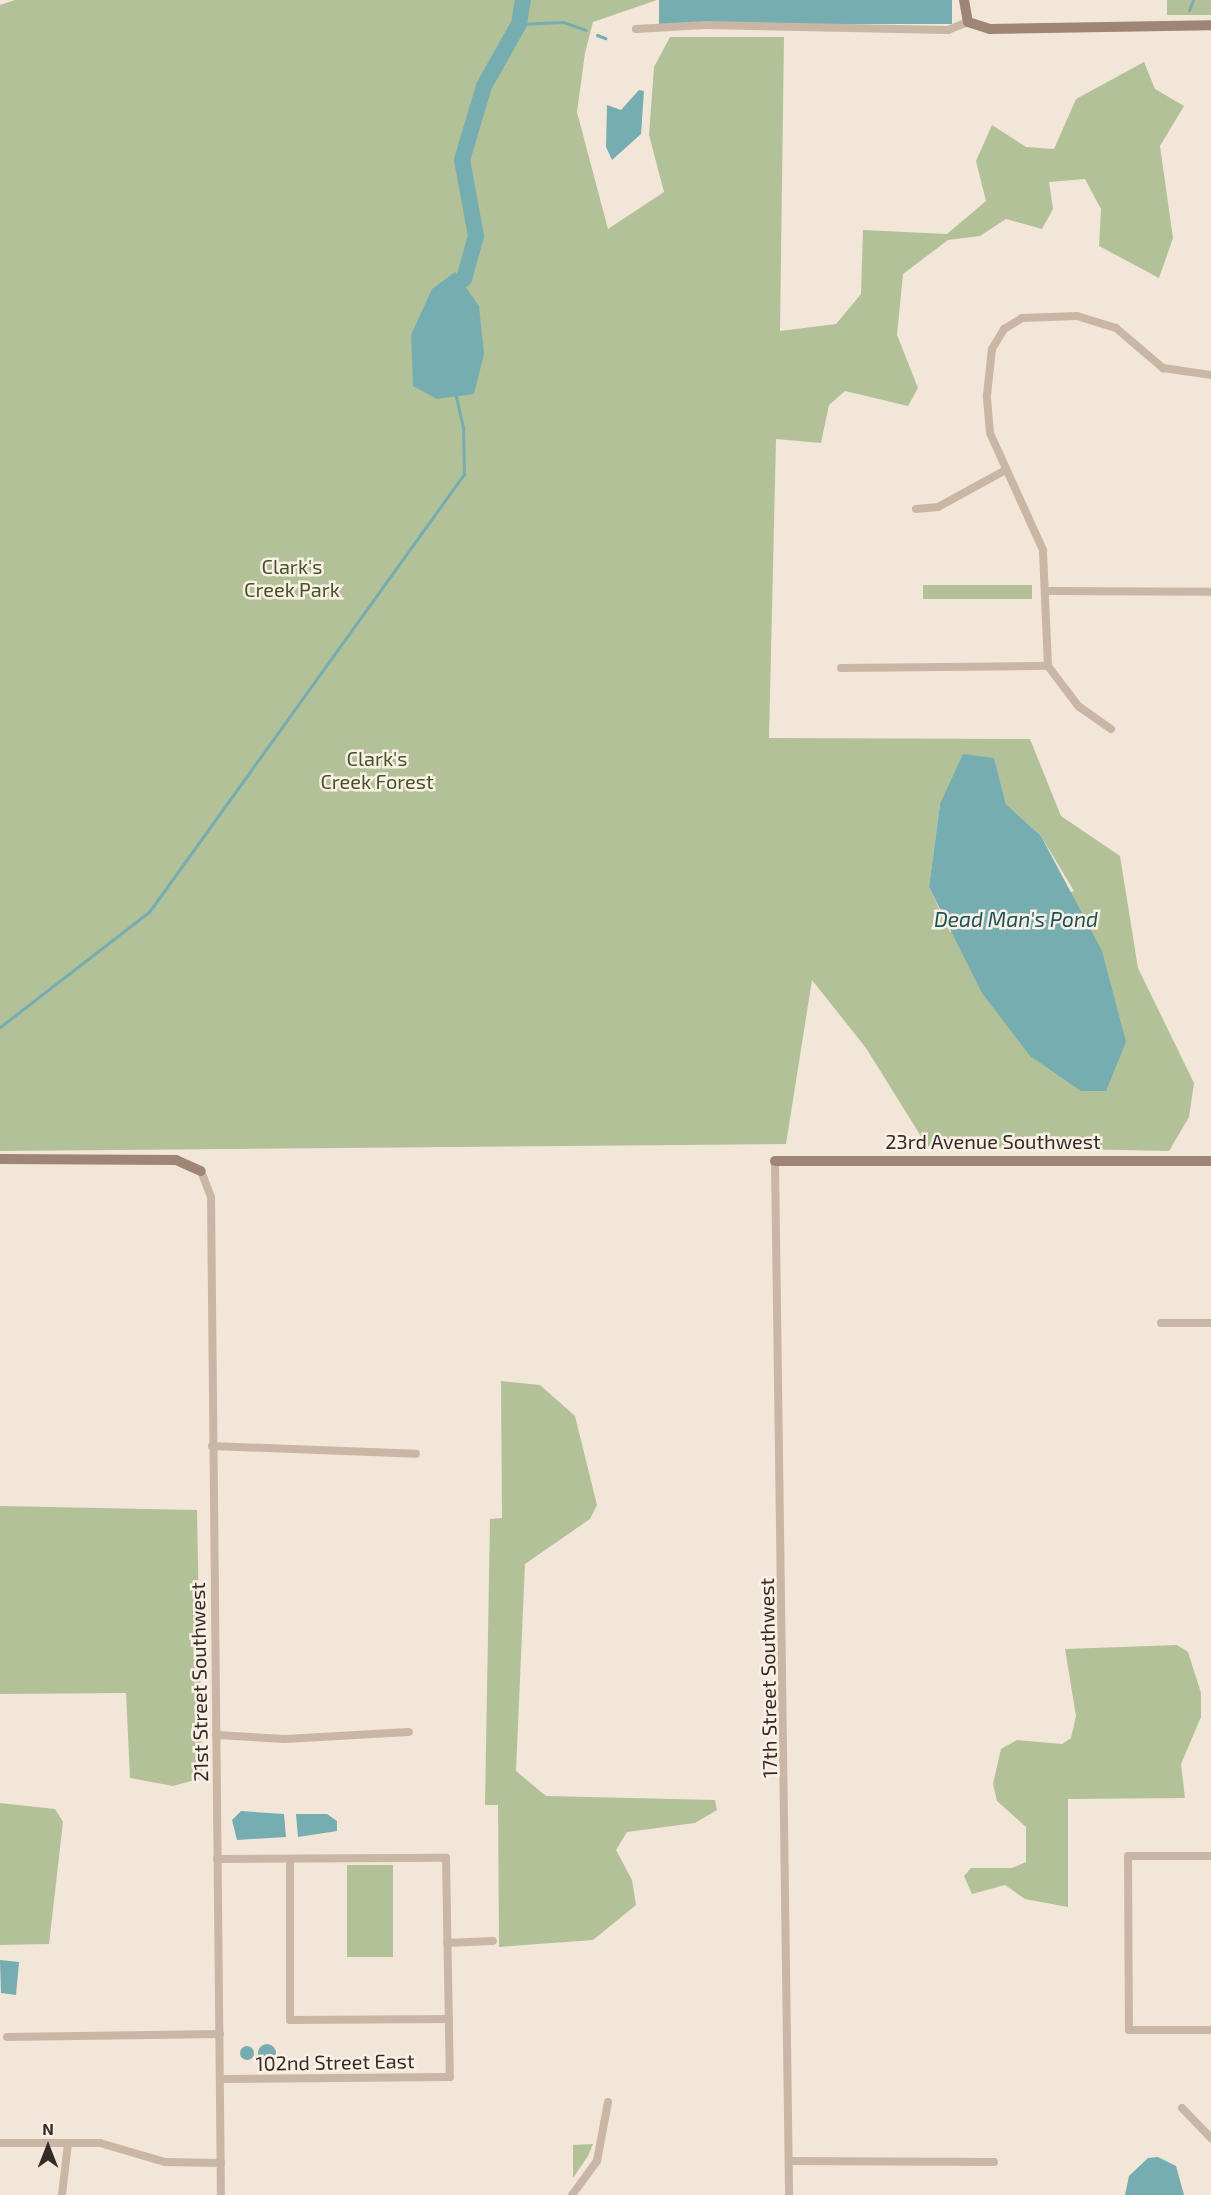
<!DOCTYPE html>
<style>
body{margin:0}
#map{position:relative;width:1211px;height:2195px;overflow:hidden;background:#f2e6d8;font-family:"Exo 2",sans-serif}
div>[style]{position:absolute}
.green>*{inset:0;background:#b3c198;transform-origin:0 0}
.water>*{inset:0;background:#76adb0;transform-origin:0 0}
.round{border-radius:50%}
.stream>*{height:3px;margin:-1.5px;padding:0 1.5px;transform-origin:1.5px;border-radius:1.5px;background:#76adb0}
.river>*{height:16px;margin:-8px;padding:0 8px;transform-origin:8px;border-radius:8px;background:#76adb0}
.street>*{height:8px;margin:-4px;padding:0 4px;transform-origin:4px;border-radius:4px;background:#cab6a4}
.secondary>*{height:10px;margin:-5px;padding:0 5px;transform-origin:5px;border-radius:5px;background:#9e8575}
span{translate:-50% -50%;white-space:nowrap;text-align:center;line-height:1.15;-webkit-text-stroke:5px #faf0e5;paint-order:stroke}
.park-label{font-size:20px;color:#445429}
.street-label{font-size:20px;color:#352b26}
.water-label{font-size:21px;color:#1a5358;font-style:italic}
.north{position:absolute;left:18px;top:2117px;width:60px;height:60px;-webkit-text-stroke:4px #faf0e5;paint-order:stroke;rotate:0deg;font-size:16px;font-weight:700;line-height:24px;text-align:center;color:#352b26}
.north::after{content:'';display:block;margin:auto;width:21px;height:27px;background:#352b26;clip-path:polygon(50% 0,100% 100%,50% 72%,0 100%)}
</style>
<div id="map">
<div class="green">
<div style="clip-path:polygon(evenodd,15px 0,657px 0,593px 22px,585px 53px,577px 112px,608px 229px,664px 192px,649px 135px,654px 67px,670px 37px,784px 37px,780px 331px,836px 324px,861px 294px,863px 230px,947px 234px,986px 201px,976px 161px,992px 125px,1026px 147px,1054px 149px,1076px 99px,1144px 62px,1155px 89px,1184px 106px,1160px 146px,1173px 238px,1159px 278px,1099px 246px,1101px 209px,1085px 179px,1049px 182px,1053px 209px,1042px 229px,1006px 219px,980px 236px,948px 240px,903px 274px,897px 335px,918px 388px,908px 406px,845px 391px,829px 405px,821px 443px,776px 439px,769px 738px,1030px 739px,1061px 816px,1120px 856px,1138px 968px,1194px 1083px,1189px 1117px,1169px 1151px,927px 1146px,866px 1048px,812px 980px,786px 1144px,0 1151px,0 5px,15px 0,994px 759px,1006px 804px,1041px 836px,1074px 891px,950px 932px,929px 887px,940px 804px,994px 759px)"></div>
<div style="left:1167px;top:0;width:44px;height:15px"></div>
<div style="left:1032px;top:585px;width:14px;height:109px;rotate:90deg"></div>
<div style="clip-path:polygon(501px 1381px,540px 1385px,575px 1416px,597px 1505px,590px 1519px,525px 1564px,516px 1771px,546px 1796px,715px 1800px,717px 1810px,695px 1823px,627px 1832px,616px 1850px,632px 1880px,636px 1905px,593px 1940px,499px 1947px,498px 1805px,485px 1805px,490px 1519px,502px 1518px)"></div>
<div style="clip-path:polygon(0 1506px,197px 1510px,202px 1778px,173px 1786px,130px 1778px,126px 1693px,0 1694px)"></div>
<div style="clip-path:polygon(1177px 1645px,1188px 1652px,1201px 1693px,1201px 1717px,1181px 1764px,1185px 1798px,1068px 1799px,1068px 1907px,1025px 1899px,1005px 1885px,972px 1894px,964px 1876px,971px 1868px,1012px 1868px,1026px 1862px,1026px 1827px,997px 1801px,993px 1784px,1001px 1749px,1017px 1740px,1062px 1744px,1071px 1738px,1076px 1716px,1065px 1649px)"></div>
<div style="clip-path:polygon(0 1803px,55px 1809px,63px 1822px,49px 1944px,0 1945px)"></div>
<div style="left:347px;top:1865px;width:46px;height:92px"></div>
<div style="clip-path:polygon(593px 2144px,588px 2156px,573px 2178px,573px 2145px)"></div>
</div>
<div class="water">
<div style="left:659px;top:0;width:293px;height:24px"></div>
<div style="clip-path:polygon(639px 90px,644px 91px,641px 134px,612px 160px,606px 147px,607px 105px,621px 110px)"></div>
<div style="clip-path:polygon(455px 272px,479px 306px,484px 354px,474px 394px,437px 399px,413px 386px,411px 335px,432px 289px)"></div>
<div style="clip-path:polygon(963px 754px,994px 758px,1006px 804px,1041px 836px,1102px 951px,1126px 1042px,1106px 1091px,1081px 1091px,1030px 1056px,982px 993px,929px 887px,940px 804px)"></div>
<div style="clip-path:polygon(241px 1811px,284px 1814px,286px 1837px,237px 1840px,232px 1820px)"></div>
<div style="clip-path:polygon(296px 1814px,327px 1814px,337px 1821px,337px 1831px,298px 1837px)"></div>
<div style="clip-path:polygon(0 1960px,19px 1962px,16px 1995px,1px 1993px)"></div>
<div class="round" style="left:258px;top:2044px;width:18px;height:18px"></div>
<div class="round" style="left:240px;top:2046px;width:14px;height:14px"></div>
<div style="clip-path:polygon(1158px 2157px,1176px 2166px,1184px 2195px,1125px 2195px,1129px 2176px,1148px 2158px)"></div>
</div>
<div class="stream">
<div style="left:1189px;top:10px;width:11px;rotate:-68deg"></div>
<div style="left:519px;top:24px;width:44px;rotate:-2.6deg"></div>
<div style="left:563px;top:22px;width:24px;rotate:19deg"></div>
<div style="left:597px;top:35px;width:9px;rotate:21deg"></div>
<div style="left:0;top:1027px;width:188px;rotate:-37.7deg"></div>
<div style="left:149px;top:912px;width:540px;rotate:-54.28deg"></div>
<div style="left:464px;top:474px;width:47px;rotate:-91.2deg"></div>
<div style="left:463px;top:427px;width:32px;rotate:-103deg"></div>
</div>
<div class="river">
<div style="left:464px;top:279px;width:45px;rotate:-74.4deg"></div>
<div style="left:476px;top:236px;width:77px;rotate:-100.4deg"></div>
<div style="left:462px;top:160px;width:77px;rotate:-73.4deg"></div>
<div style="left:484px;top:86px;width:71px;rotate:-60.6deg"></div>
<div style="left:519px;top:24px;width:24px;rotate:-81deg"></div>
</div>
<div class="street">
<div style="left:636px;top:29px;width:69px;rotate:-3.3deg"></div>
<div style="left:705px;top:25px;width:243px;rotate:1.2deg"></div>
<div style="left:948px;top:30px;width:22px;rotate:-22deg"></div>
<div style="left:916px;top:509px;width:22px;rotate:-5deg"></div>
<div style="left:938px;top:507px;width:75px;rotate:-28.6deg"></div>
<div style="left:1046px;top:591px;width:165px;rotate:0.3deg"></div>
<div style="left:841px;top:668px;width:207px;rotate:-0.6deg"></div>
<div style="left:1111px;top:729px;width:39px;rotate:-145deg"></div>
<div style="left:1079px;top:707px;width:51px;rotate:-127.1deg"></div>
<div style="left:1048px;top:666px;width:116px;rotate:-92.5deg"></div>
<div style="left:1043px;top:550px;width:128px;rotate:-114.4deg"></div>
<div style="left:990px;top:433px;width:38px;rotate:-95deg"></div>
<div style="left:987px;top:395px;width:46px;rotate:-83.8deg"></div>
<div style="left:992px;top:349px;width:23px;rotate:-59deg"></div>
<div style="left:1004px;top:329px;width:21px;rotate:-31deg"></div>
<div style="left:1022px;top:318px;width:55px;rotate:-2.1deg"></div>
<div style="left:1077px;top:316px;width:41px;rotate:17.1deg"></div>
<div style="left:1116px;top:328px;width:62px;rotate:40.4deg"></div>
<div style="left:1163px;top:368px;width:49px;rotate:8.3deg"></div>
<div style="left:775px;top:1161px;width:1034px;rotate:89.22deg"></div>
<div style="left:201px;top:1171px;width:28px;rotate:69deg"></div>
<div style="left:211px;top:1197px;width:998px;rotate:89.43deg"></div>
<div style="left:1161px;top:1323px;width:50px"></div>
<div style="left:212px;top:1446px;width:204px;rotate:2.2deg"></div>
<div style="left:216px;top:1735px;width:69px;rotate:3.3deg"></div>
<div style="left:285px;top:1739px;width:124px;rotate:-3.2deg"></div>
<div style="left:1211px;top:1856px;width:83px;rotate:180deg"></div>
<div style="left:1128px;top:1856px;width:174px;rotate:89.7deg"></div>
<div style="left:1129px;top:2030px;width:82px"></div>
<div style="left:217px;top:1859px;width:229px;rotate:-0.3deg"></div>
<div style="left:446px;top:1858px;width:219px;rotate:89deg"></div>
<div style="left:450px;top:2077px;width:230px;rotate:179.5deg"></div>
<div style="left:290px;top:1859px;width:161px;rotate:90deg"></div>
<div style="left:290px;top:2020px;width:159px;rotate:-0.4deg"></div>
<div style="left:447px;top:1943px;width:46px;rotate:-2.5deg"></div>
<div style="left:7px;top:2037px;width:213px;rotate:-0.8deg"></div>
<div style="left:1182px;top:2108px;width:42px;rotate:46deg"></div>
<div style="left:0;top:2143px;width:100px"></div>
<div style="left:100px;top:2143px;width:68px;rotate:16.3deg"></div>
<div style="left:165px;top:2162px;width:56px;rotate:1deg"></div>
<div style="left:789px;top:2161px;width:205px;rotate:0.3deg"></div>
<div style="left:62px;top:2195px;width:52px;rotate:-83.4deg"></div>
<div style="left:572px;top:2195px;width:42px;rotate:-53.7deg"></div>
<div style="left:597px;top:2161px;width:60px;rotate:-79.4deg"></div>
</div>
<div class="secondary">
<div style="left:964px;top:0;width:22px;rotate:80deg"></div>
<div style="left:968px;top:22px;width:23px;rotate:18deg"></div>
<div style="left:990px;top:29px;width:221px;rotate:-1deg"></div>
<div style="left:0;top:1159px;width:176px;rotate:0.3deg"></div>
<div style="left:176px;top:1160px;width:27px;rotate:24deg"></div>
<div style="left:775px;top:1161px;width:436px"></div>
</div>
<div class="park-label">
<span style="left:292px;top:578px">Clark's<br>Creek Park</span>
<span style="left:377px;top:770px">Clark's<br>Creek Forest</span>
</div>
<div class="street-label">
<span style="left:993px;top:1141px">23rd Avenue Southwest</span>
<span style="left:768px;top:1678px;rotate:-91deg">17th Street Southwest</span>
<span style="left:199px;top:1682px;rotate:-91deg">21st Street Southwest</span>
<span style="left:335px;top:2062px;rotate:-1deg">102nd Street East</span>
</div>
<div class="water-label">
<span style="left:1016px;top:919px">Dead Man's Pond</span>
</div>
<div class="north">N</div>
</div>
